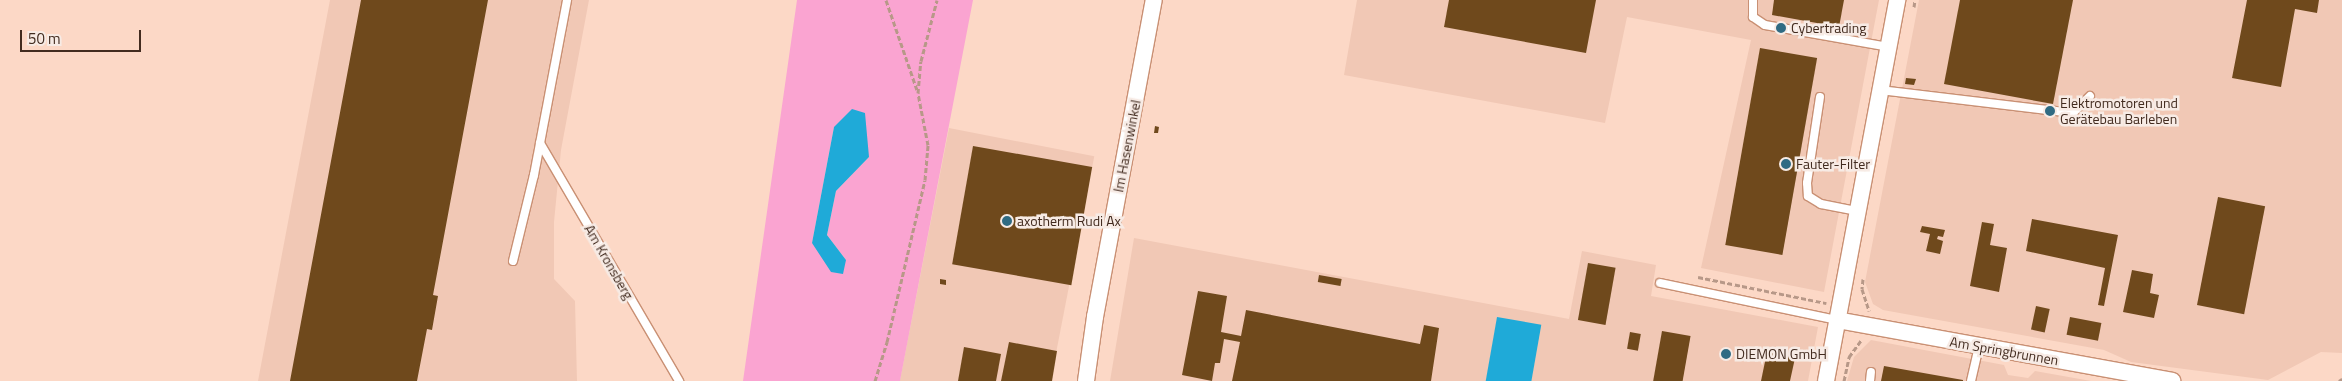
<!DOCTYPE html>
<meta charset="utf-8">
<style>
body{margin:0}
#map{position:relative;width:2342px;height:381px;overflow:hidden;background:#fcd8c6;font-family:"Titillium Web",sans-serif}
div>[style]{position:absolute}
.built>*{inset:0;background:#f1c8b5;transform-origin:0 0}
.green>*{inset:0;background:#faa4d1}
.water>*{inset:0;background:#1faad8;transform-origin:0 0}
.building>*{inset:0;background:#6f491c;transform-origin:0 0}
.path>*{height:3px;margin-top:-1.5px;transform-origin:0;background:repeating-linear-gradient(90deg,#b79888 0 5px,transparent 0 7.5px)}
.roads{filter:drop-shadow(1px 0 #c99074) drop-shadow(-1px 0 #c99074) drop-shadow(0 1px #c99074) drop-shadow(0 -1px #c99074)}
.lane>*{height:8px;margin:-4px;padding:0 4px;transform-origin:4px;border-radius:4px;background:#fff}
.street>*{height:16px;margin:-8px;padding:0 8px;transform-origin:8px;border-radius:8px;background:#fff}
.dots>*{width:14px;height:14px;translate:-50% -50%;box-sizing:border-box;border:2px solid #f7ebe5;border-radius:50%}
span{translate:-50% -50%;white-space:nowrap;text-align:center;line-height:1.15;-webkit-text-stroke:5px #f7ebe5;paint-order:stroke}
.poi-label{font-size:14px;color:#422b1f}
.left{translate:0 -50%;text-align:left}
.street-label{font-size:14px;color:#422b1f}
.scale{position:absolute;left:20px;top:30px;width:121px;height:22px;box-sizing:border-box;border:2px solid #422b1f;border-top:0;padding-left:6px;font-size:15px;line-height:18px;white-space:nowrap;color:#422b1f;-webkit-text-stroke:4px #f7ebe5;paint-order:stroke}
</style>
<div id="map">
<div class="built">
<div style="clip-path:polygon(330px 0,589px 0,561px 150px,554px 222px,554px 279px,575px 301px,577px 381px,258px 381px)"></div>
<div style="clip-path:polygon(1357px 0,1879px 0,1824px 292px,1701px 268px,1751px 40px,1627px 17px,1605px 123px,1344px 75px)"></div>
<div style="clip-path:polygon(1919px 0,2342px 0,2342px 353px,2321px 352px,2268px 380px,2131px 362px,2104px 350px,1883px 310px,1873px 304px,1865px 282px)"></div>
<div style="left:949px;top:128px;width:148px;height:258px;rotate:11deg"></div>
<div style="clip-path:polygon(1134px 238px,1569px 319px,1582px 251px,1656px 265px,1651px 296px,1818px 327px,1808px 381px,1110px 381px)"></div>
<div style="clip-path:polygon(1871px 340px,2004px 365px,2008px 375px,2028px 378px,2035px 371px,2091px 381px,1847px 381px,1854px 357px)"></div>
</div>
<div class="green">
<div style="clip-path:polygon(evenodd,797px 0,973px 0,900px 381px,743px 381px,797px 0,834px 127px,869px 157px,836px 191px,827px 235px,846px 260px,812px 243px,834px 127px)"></div>
</div>
<div class="water">
<div style="clip-path:polygon(852px 109px,865px 113px,869px 157px,836px 191px,827px 235px,846px 260px,843px 274px,831px 272px,812px 243px,834px 127px)"></div>
<div style="left:1497px;top:317px;width:45px;height:65px;rotate:10deg"></div>
</div>
<div class="building">
<div style="clip-path:polygon(361px 0,488px 0,433px 295px,438px 296px,432px 330px,427px 329px,417px 381px,290px 381px)"></div>
<div style="clip-path:polygon(1449px 0,1596px 0,1586px 53px,1444px 27px)"></div>
<div style="clip-path:polygon(1774px 0,1844px 0,1839px 27px,1772px 15px)"></div>
<div style="clip-path:polygon(1960px 0,2073px 0,2053px 104px,1944px 84px)"></div>
<div style="clip-path:polygon(2247px 0,2319px 0,2317px 13px,2295px 9px,2281px 87px,2232px 78px)"></div>
<div style="left:1760px;top:48px;width:58px;height:200px;rotate:10deg"></div>
<div style="clip-path:polygon(1906px 78px,1916px 79px,1914px 85px,1905px 84px)"></div>
<div style="clip-path:polygon(1155px 126px,1159px 127px,1158px 133px,1154px 133px)"></div>
<div style="left:973px;top:146px;width:121px;height:120px;rotate:10deg"></div>
<div style="left:2218px;top:197px;width:48px;height:110px;rotate:11deg"></div>
<div style="clip-path:polygon(2032px 219px,2118px 235px,2104px 306px,2098px 305px,2105px 268px,2026px 251px)"></div>
<div style="clip-path:polygon(1982px 222px,1994px 224px,1990px 245px,2007px 248px,1999px 292px,1970px 286px)"></div>
<div style="clip-path:polygon(1922px 226px,1945px 230px,1943px 237px,1938px 236px,1937px 239px,1943px 241px,1940px 254px,1926px 251px,1930px 234px,1920px 232px)"></div>
<div style="left:1588px;top:263px;width:28px;height:58px;rotate:10deg"></div>
<div style="clip-path:polygon(2132px 270px,2153px 274px,2150px 293px,2159px 295px,2154px 318px,2123px 312px)"></div>
<div style="left:1319px;top:275px;width:23px;height:7px;rotate:10deg"></div>
<div style="clip-path:polygon(940px 279px,946px 280px,946px 285px,940px 284px)"></div>
<div style="clip-path:polygon(1198px 291px,1227px 296px,1221px 332px,1241px 336px,1246px 310px,1420px 344px,1424px 325px,1439px 328px,1431px 381px,1232px 381px,1240px 342px,1224px 339px,1220px 363px,1215px 363px,1212px 381px,1182px 375px)"></div>
<div style="left:2036px;top:306px;width:14px;height:24px;rotate:12deg"></div>
<div style="left:2070px;top:317px;width:32px;height:18px;rotate:11deg"></div>
<div style="left:1662px;top:331px;width:29px;height:51px;rotate:10deg"></div>
<div style="left:1630px;top:332px;width:11px;height:17px;rotate:10deg"></div>
<div style="clip-path:polygon(1009px 342px,1057px 351px,1052px 381px,1001px 381px)"></div>
<div style="clip-path:polygon(964px 347px,1001px 354px,996px 381px,958px 381px)"></div>
<div style="clip-path:polygon(1767px 352px,1795px 358px,1790px 381px,1761px 381px)"></div>
<div style="clip-path:polygon(1884px 366px,1963px 380px,1963px 381px,1881px 381px)"></div>
</div>
<div class="path">
<div style="left:886px;top:0;width:95px;rotate:71deg"></div>
<div style="left:1914px;top:7px;width:7px;rotate:-82deg"></div>
<div style="left:1698px;top:277px;width:131px;rotate:11.5deg"></div>
<div style="left:1863px;top:279px;width:10px;rotate:96deg"></div>
<div style="left:1862px;top:289px;width:23px;rotate:72deg"></div>
<div style="left:875px;top:381px;width:41px;rotate:-72.9deg"></div>
<div style="left:887px;top:342px;width:166px;rotate:-76.8deg"></div>
<div style="left:925px;top:180px;width:35px;rotate:-85deg"></div>
<div style="left:928px;top:145px;width:53px;rotate:-100.9deg"></div>
<div style="left:918px;top:93px;width:32px;rotate:-85deg"></div>
<div style="left:921px;top:61px;width:63px;rotate:-75.3deg"></div>
<div style="left:1844px;top:381px;width:25px;rotate:-78deg"></div>
<div style="left:1849px;top:357px;width:22px;rotate:-54deg"></div>
<div style="left:2339px;top:381px;width:4px;rotate:-34deg"></div>
</div>
<div class="roads">
<div class="lane">
<div style="left:1753px;top:0;width:17px;rotate:90deg"></div>
<div style="left:1753px;top:17px;width:14px;rotate:34deg"></div>
<div style="left:1765px;top:25px;width:125px;rotate:10.1deg"></div>
<div style="left:1880px;top:90px;width:194px;rotate:6.8deg"></div>
<div style="left:2073px;top:113px;width:24px;rotate:-45deg"></div>
<div style="left:1820px;top:97px;width:87px;rotate:98.6deg"></div>
<div style="left:1807px;top:183px;width:13px;rotate:86deg"></div>
<div style="left:1808px;top:196px;width:15px;rotate:32deg"></div>
<div style="left:1821px;top:204px;width:37px;rotate:11deg"></div>
<div style="left:540px;top:143px;width:276px;rotate:59.7deg"></div>
<div style="left:513px;top:261px;width:89px;rotate:-76.3deg"></div>
<div style="left:534px;top:175px;width:178px;rotate:-79.3deg"></div>
<div style="left:1660px;top:283px;width:181px;rotate:11.8deg"></div>
<div style="left:1870px;top:381px;width:9px;rotate:-84deg"></div>
<div style="left:1971px;top:381px;width:36px;rotate:-77deg"></div>
</div>
<div class="street">
<div style="left:1837px;top:320px;width:341px;rotate:10.3deg"></div>
<div style="left:1086px;top:381px;width:65px;rotate:-82deg"></div>
<div style="left:1095px;top:317px;width:322px;rotate:-79.5deg"></div>
<div style="left:1826px;top:381px;width:388px;rotate:-79.4deg"></div>
</div>
</div>
<div class="dots">
<div style="left:1781px;top:28px;background:#306b83"></div>
<div style="left:2050px;top:111px;background:#306b83"></div>
<div style="left:1786px;top:164px;background:#306b83"></div>
<div style="left:1007px;top:221px;background:#306b83"></div>
<div style="left:1726px;top:354px;background:#306b83"></div>
</div>
<div class="poi-label">
<span class="left" style="left:1791px;top:28px">Cybertrading</span>
<span class="left" style="left:2060px;top:111px">Elektromotoren und<br>Gerätebau Barleben</span>
<span class="left" style="left:1796px;top:164px">Fauter-Filter</span>
<span class="left" style="left:1017px;top:221px">axotherm Rudi Ax</span>
<span class="left" style="left:1736px;top:354px">DIEMON GmbH</span>
</div>
<div class="street-label">
<span style="left:1127px;top:146px;rotate:-79deg">Im Hasenwinkel</span>
<span style="left:609px;top:262px;rotate:60deg">Am Kronsberg</span>
<span style="left:2004px;top:351px;rotate:10deg">Am Springbrunnen</span>
</div>
<div class="scale">50 m</div>
</div>
